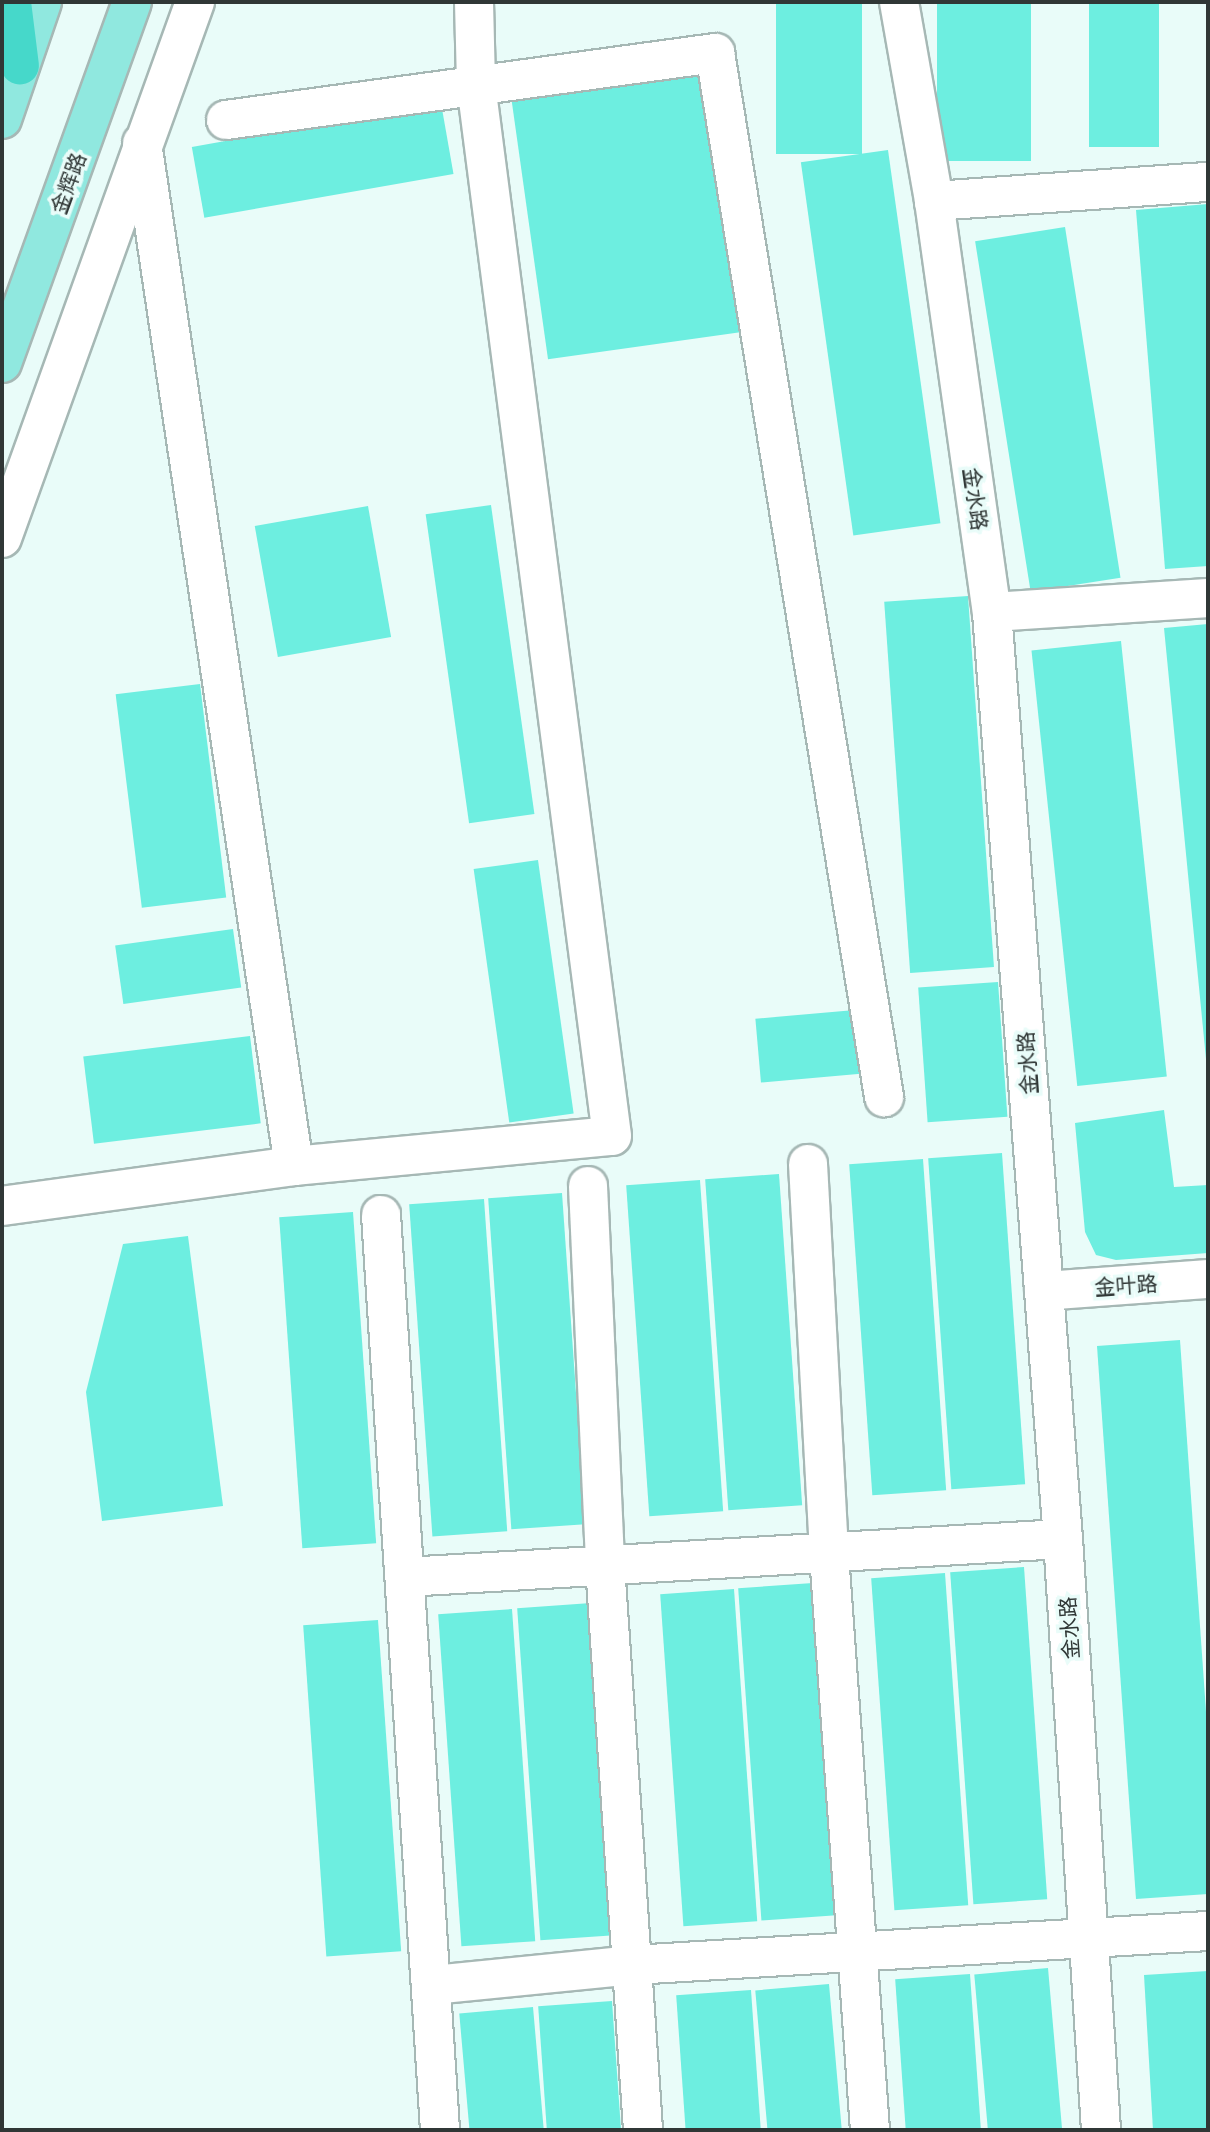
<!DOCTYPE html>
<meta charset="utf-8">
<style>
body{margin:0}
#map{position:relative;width:1210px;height:2132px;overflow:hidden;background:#e9fcf9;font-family:"Exo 2","Noto Sans SC",sans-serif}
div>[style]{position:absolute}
.building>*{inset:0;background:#6deee0;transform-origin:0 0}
.roads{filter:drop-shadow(2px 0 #a6b8b5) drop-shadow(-2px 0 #a6b8b5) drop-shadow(0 2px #a6b8b5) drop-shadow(0 -2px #a6b8b5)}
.minor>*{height:38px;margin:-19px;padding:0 19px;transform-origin:19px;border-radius:19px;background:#fff}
.major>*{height:38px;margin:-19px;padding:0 19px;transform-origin:19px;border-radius:19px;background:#90e8df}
.highway>*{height:38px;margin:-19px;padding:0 19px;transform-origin:19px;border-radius:19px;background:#46d8ca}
span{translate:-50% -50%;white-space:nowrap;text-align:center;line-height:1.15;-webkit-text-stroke:7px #e9fcf9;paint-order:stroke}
.street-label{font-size:21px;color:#303736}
.frame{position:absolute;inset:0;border:4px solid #303736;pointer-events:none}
</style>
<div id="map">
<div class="building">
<div style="left:776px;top:2px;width:86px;height:152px"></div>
<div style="left:937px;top:2px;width:94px;height:159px"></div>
<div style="left:1089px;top:2px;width:70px;height:145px"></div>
<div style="left:702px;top:61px;width:274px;height:194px;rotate:82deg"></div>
<div style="left:441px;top:103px;width:72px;height:253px;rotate:80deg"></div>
<div style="left:888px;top:150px;width:377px;height:88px;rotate:82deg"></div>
<div style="clip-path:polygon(1208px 204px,1208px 566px,1165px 569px,1136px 210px)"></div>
<div style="left:1065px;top:227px;width:355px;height:91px;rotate:81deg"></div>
<div style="left:491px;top:505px;width:312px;height:66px;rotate:82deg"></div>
<div style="left:368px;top:506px;width:133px;height:115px;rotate:80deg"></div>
<div style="left:968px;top:596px;width:372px;height:84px;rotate:86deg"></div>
<div style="clip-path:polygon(1208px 624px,1208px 1059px,1206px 1059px,1164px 628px)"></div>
<div style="left:1121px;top:641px;width:438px;height:90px;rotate:84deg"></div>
<div style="left:200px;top:684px;width:215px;height:85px;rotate:83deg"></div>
<div style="left:538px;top:860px;width:256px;height:65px;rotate:82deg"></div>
<div style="left:233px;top:929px;width:59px;height:119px;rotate:82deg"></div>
<div style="left:998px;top:982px;width:135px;height:80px;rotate:86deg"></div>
<div style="left:855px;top:1010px;width:64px;height:100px;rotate:85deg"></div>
<div style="left:250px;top:1036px;width:88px;height:168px;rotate:83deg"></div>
<div style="clip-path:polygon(1164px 1110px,1174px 1187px,1208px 1185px,1208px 1253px,1116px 1260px,1096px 1255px,1085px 1232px,1075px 1123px)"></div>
<div style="left:1002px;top:1153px;width:332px;height:74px;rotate:86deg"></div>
<div style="left:923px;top:1159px;width:332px;height:74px;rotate:86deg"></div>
<div style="left:779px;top:1174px;width:332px;height:74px;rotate:86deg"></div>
<div style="left:700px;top:1180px;width:332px;height:74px;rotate:86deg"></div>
<div style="left:562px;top:1193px;width:332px;height:74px;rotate:86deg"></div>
<div style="left:484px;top:1199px;width:333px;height:75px;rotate:86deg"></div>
<div style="left:353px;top:1212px;width:332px;height:74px;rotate:86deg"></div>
<div style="clip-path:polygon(188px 1236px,223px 1506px,102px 1521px,86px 1392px,123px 1244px)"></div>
<div style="clip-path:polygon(1180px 1340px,1208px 1740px,1208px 1894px,1136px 1899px,1097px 1346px)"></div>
<div style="left:1024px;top:1567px;width:333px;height:74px;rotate:86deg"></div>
<div style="left:945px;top:1573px;width:333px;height:74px;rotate:86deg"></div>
<div style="left:813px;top:1583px;width:333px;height:75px;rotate:86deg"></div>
<div style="left:734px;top:1589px;width:333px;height:74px;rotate:86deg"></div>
<div style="left:591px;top:1603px;width:333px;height:74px;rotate:86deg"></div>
<div style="left:512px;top:1609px;width:333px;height:74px;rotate:86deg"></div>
<div style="left:378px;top:1620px;width:332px;height:75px;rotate:86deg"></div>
<div style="left:1048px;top:1968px;width:163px;height:74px;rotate:85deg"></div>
<div style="clip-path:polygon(1208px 1971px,1208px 2130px,1153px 2130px,1144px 1975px)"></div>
<div style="left:970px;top:1974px;width:156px;height:75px;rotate:86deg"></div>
<div style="left:829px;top:1984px;width:146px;height:74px;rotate:85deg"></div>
<div style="left:751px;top:1990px;width:140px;height:75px;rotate:86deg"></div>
<div style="left:612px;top:2001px;width:129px;height:74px;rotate:86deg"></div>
<div style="left:533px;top:2007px;width:123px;height:74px;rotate:85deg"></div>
</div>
<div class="roads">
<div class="minor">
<div style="left:899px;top:2px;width:202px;rotate:80deg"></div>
<div style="left:934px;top:201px;width:415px;rotate:82deg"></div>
<div style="left:992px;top:612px;width:930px;rotate:85.62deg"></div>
<div style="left:1063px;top:1539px;width:592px;rotate:86.32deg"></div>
<div style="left:226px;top:120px;width:494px;rotate:-7.8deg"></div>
<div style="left:715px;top:53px;width:1058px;rotate:80.8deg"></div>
<div style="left:934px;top:201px;width:275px;rotate:-4deg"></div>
<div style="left:2px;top:538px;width:570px;rotate:-70.2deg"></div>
<div style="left:992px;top:612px;width:216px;rotate:-3.7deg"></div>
<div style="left:808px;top:1164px;width:391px;rotate:86.9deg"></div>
<div style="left:829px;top:1554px;width:577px;rotate:85.93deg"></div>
<div style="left:294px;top:1166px;width:319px;rotate:-5.4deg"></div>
<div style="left:612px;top:1136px;width:1061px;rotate:-97.37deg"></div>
<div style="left:476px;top:84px;width:82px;rotate:-91.4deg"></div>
<div style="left:588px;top:1186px;width:379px;rotate:87.4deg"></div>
<div style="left:605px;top:1565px;width:566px;rotate:86.15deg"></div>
<div style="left:2px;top:1206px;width:295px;rotate:-7.8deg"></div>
<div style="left:294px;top:1166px;width:1034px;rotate:-98.45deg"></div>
<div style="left:381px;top:1215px;width:917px;rotate:86.31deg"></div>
<div style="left:1044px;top:1291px;width:164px;rotate:-4.2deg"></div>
<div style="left:405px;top:1577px;width:659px;rotate:-3.31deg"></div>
<div style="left:433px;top:1985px;width:200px;rotate:-5.7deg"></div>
<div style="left:632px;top:1965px;width:577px;rotate:-3.38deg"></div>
</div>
<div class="major">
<div style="left:2px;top:119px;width:124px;rotate:-71.1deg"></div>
<div style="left:2px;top:363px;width:384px;rotate:-70.2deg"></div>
</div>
<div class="highway">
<div style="left:12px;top:2px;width:64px;rotate:82.9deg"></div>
</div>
</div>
<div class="street-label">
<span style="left:68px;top:183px;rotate:-70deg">金辉路</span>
<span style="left:976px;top:499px;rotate:82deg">金水路</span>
<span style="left:1027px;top:1063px;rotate:-94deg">金水路</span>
<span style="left:1126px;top:1285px;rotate:-4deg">金叶路</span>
<span style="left:1069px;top:1628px;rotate:-94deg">金水路</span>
</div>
<div class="frame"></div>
</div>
